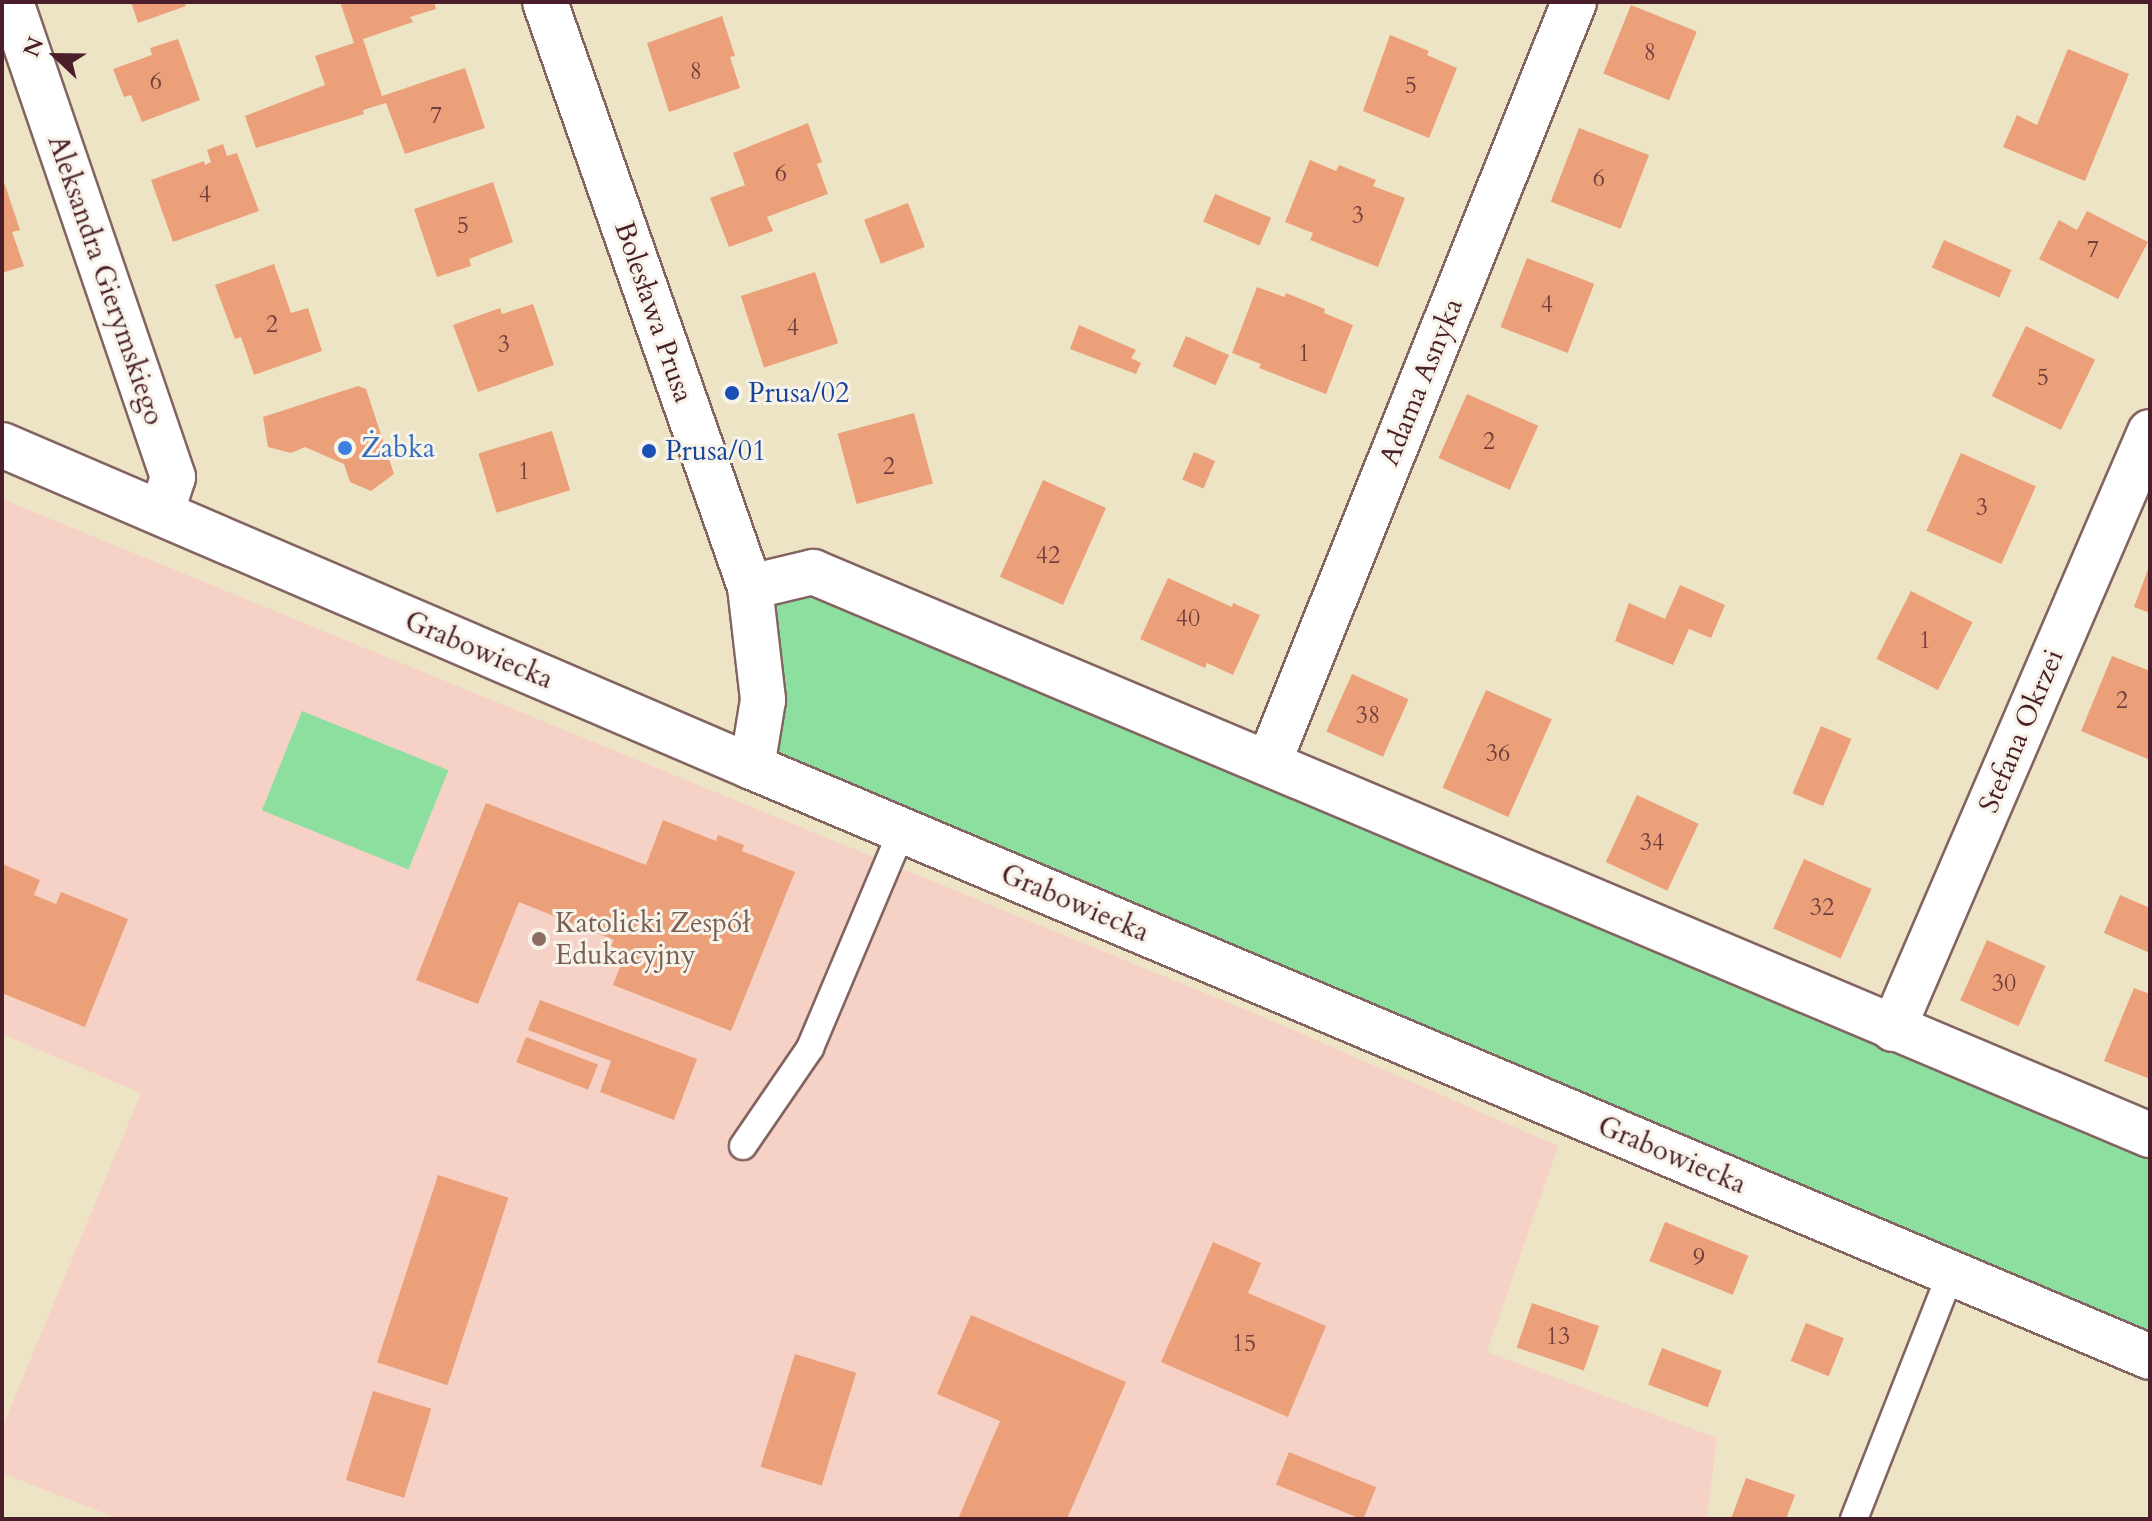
<!DOCTYPE html>
<meta charset="utf-8">
<style>
body{margin:0}
#map{position:relative;width:2152px;height:1521px;overflow:hidden;background:#ede4c5;font-family:Cardo,serif}
div>[style]{position:absolute}
.built>*{inset:0;background:#f6d1c6}
.green>*{inset:0;background:#8ddfa0;transform-origin:0 0}
.building>*{inset:0;background:#eca07a;transform-origin:0 0}
.roads{filter:drop-shadow(2px 0 #836461) drop-shadow(-2px 0 #836461) drop-shadow(0 2px #836461) drop-shadow(0 -2px #836461)}
.lane>*{height:26px;margin:-13px;padding:0 13px;transform-origin:13px;border-radius:13px;background:#fff}
.street>*{height:44px;margin:-22px;padding:0 22px;transform-origin:22px;border-radius:22px;background:#fff}
.secondary>*{height:44px;margin:-22px;padding:0 22px;transform-origin:22px;border-radius:22px;background:#fff}
.dots>*{width:22px;height:22px;translate:-50% -50%;box-sizing:border-box;border:4px solid #f7f3e8;border-radius:50%}
span{translate:-50% -50%;white-space:nowrap;text-align:center;line-height:1.15;-webkit-text-stroke:6px #f7f3e8;paint-order:stroke}
.number-label{font-size:24px;color:#723f3f}
.number-label span{-webkit-text-stroke-width:0}
.street-label{font-size:28px;color:#4a1f2b}
.transit-label{font-size:28px;color:#164399}
.left{translate:0 -50%;text-align:left}
.shop-label{font-size:28px;color:#366cbe}
.education-label{font-size:28px;color:#785e54}
.frame{position:absolute;inset:0;border:4px solid #4a1f2b;pointer-events:none}
.north{position:absolute;left:16px;top:16px;width:80px;height:80px;-webkit-text-stroke:6px #f7f3e8;paint-order:stroke;rotate:292deg;font-size:22px;font-weight:700;line-height:32px;text-align:center;color:#4a1f2b}
.north::after{content:'';display:block;margin:auto;width:28px;height:36px;background:#4a1f2b;clip-path:polygon(50% 0,100% 100%,50% 72%,0 100%)}
</style>
<div id="map">
<div class="built">
<div style="clip-path:polygon(2px 499px,1263px 1017px,1558px 1146px,1487px 1352px,1717px 1438px,1707px 1519px,119px 1519px,2px 1473px,2px 1428px,141px 1093px,2px 1034px)"></div>
</div>
<div class="green">
<div style="clip-path:polygon(785px 578px,2150px 1135px,2150px 1357px,752px 767px,750px 587px)"></div>
<div style="left:302px;top:711px;width:158px;height:107px;rotate:22deg"></div>
</div>
<div class="building">
<div style="clip-path:polygon(131px 2px,184px 2px,186px 6px,138px 23px)"></div>
<div style="clip-path:polygon(340px 2px,434px 2px,436px 9px,410px 17px,413px 22px,363px 39px,382px 96px,465px 68px,485px 128px,405px 154px,386px 103px,363px 110px,364px 114px,256px 148px,245px 116px,325px 85px,315px 56px,354px 43px)"></div>
<div style="left:1631px;top:5px;width:71px;height:74px;rotate:22deg"></div>
<div style="clip-path:polygon(722px 16px,735px 56px,730px 57px,740px 88px,669px 112px,647px 43px)"></div>
<div style="clip-path:polygon(1390px 35px,1429px 51px,1427px 55px,1457px 68px,1429px 138px,1363px 111px)"></div>
<div style="clip-path:polygon(178px 39px,200px 100px,142px 122px,131px 95px,124px 97px,113px 69px,152px 55px,150px 48px)"></div>
<div style="clip-path:polygon(2068px 49px,2129px 74px,2085px 181px,2003px 147px,2017px 115px,2037px 125px)"></div>
<div style="clip-path:polygon(808px 123px,822px 162px,817px 164px,828px 194px,767px 217px,773px 231px,729px 247px,710px 198px,745px 185px,733px 153px)"></div>
<div style="left:1579px;top:128px;width:75px;height:79px;rotate:21deg"></div>
<div style="clip-path:polygon(223px 144px,227px 156px,237px 153px,259px 211px,173px 242px,151px 180px,204px 161px,205px 165px,211px 162px,207px 150px)"></div>
<div style="clip-path:polygon(1310px 160px,1336px 171px,1339px 165px,1376px 180px,1373px 186px,1405px 198px,1378px 267px,1310px 240px,1313px 233px,1285px 222px)"></div>
<div style="clip-path:polygon(2px 176px,20px 230px,12px 232px,24px 266px,2px 273px)"></div>
<div style="clip-path:polygon(493px 182px,513px 242px,469px 259px,471px 266px,437px 277px,414px 209px)"></div>
<div style="left:1215px;top:194px;width:61px;height:30px;rotate:23deg"></div>
<div style="left:908px;top:203px;width:47px;height:47px;rotate:69deg"></div>
<div style="clip-path:polygon(2087px 211px,2148px 242px,2118px 299px,2039px 259px,2059px 220px,2077px 230px)"></div>
<div style="left:1944px;top:240px;width:74px;height:30px;rotate:24deg"></div>
<div style="left:1527px;top:258px;width:72px;height:74px;rotate:21deg"></div>
<div style="clip-path:polygon(274px 264px,291px 313px,308px 308px,322px 351px,254px 375px,241px 337px,235px 339px,215px 285px)"></div>
<div style="left:815px;top:272px;width:75px;height:78px;rotate:72deg"></div>
<div style="clip-path:polygon(1257px 287px,1284px 297px,1286px 293px,1325px 309px,1324px 313px,1353px 325px,1326px 394px,1259px 368px,1261px 364px,1232px 353px)"></div>
<div style="clip-path:polygon(533px 304px,554px 365px,478px 392px,453px 325px,500px 308px,502px 314px)"></div>
<div style="clip-path:polygon(1079px 325px,1136px 350px,1131px 358px,1141px 363px,1136px 374px,1070px 349px)"></div>
<div style="left:2026px;top:326px;width:77px;height:78px;rotate:26deg"></div>
<div style="left:1186px;top:336px;width:47px;height:33px;rotate:24deg"></div>
<div style="clip-path:polygon(358px 386px,366px 389px,394px 474px,371px 491px,350px 482px,344px 464px,305px 447px,291px 453px,268px 447px,263px 417px)"></div>
<div style="left:1467px;top:394px;width:78px;height:70px;rotate:24deg"></div>
<div style="left:914px;top:413px;width:73px;height:79px;rotate:75deg"></div>
<div style="left:552px;top:431px;width:62px;height:77px;rotate:73deg"></div>
<div style="left:1194px;top:452px;width:23px;height:30px;rotate:23deg"></div>
<div style="left:1961px;top:453px;width:82px;height:85px;rotate:24deg"></div>
<div style="left:1043px;top:480px;width:69px;height:106px;rotate:24deg"></div>
<div style="clip-path:polygon(2150px 564px,2150px 613px,2134px 607px)"></div>
<div style="clip-path:polygon(1168px 578px,1232px 607px,1233px 603px,1260px 615px,1233px 675px,1207px 663px,1205px 668px,1140px 639px)"></div>
<div style="clip-path:polygon(1680px 585px,1725px 605px,1711px 638px,1689px 629px,1673px 665px,1615px 641px,1629px 603px,1665px 619px)"></div>
<div style="left:1911px;top:591px;width:69px;height:76px;rotate:27deg"></div>
<div style="clip-path:polygon(2112px 656px,2150px 671px,2150px 760px,2081px 731px)"></div>
<div style="left:1352px;top:674px;width:62px;height:63px;rotate:24deg"></div>
<div style="left:1486px;top:690px;width:72px;height:107px;rotate:24deg"></div>
<div style="left:1821px;top:726px;width:33px;height:73px;rotate:23deg"></div>
<div style="left:1637px;top:795px;width:68px;height:74px;rotate:25deg"></div>
<div style="clip-path:polygon(486px 803px,646px 865px,663px 820px,716px 841px,718px 835px,744px 845px,742px 851px,795px 872px,731px 1031px,613px 985px,626px 952px,611px 946px,614px 940px,519px 902px,478px 1004px,416px 980px)"></div>
<div style="left:1804px;top:859px;width:74px;height:76px;rotate:24deg"></div>
<div style="clip-path:polygon(2px 864px,40px 880px,34px 895px,56px 904px,61px 892px,128px 919px,85px 1027px,2px 993px)"></div>
<div style="clip-path:polygon(2120px 895px,2150px 908px,2150px 953px,2104px 933px)"></div>
<div style="left:1987px;top:940px;width:64px;height:66px;rotate:24deg"></div>
<div style="clip-path:polygon(2134px 988px,2150px 994px,2150px 1079px,2104px 1061px)"></div>
<div style="clip-path:polygon(540px 1000px,697px 1059px,674px 1120px,600px 1092px,611px 1061px,528px 1030px)"></div>
<div style="left:526px;top:1037px;width:77px;height:27px;rotate:21deg"></div>
<div style="left:438px;top:1175px;width:74px;height:197px;rotate:18deg"></div>
<div style="left:1665px;top:1222px;width:90px;height:42px;rotate:22deg"></div>
<div style="clip-path:polygon(1213px 1242px,1261px 1263px,1248px 1293px,1326px 1326px,1288px 1417px,1161px 1362px)"></div>
<div style="left:1532px;top:1303px;width:71px;height:47px;rotate:19deg"></div>
<div style="clip-path:polygon(971px 1315px,1126px 1382px,1067px 1519px,958px 1519px,1000px 1421px,937px 1394px)"></div>
<div style="left:1806px;top:1323px;width:41px;height:41px;rotate:22deg"></div>
<div style="left:1662px;top:1348px;width:64px;height:39px;rotate:21deg"></div>
<div style="left:795px;top:1354px;width:64px;height:118px;rotate:17deg"></div>
<div style="left:373px;top:1391px;width:61px;height:93px;rotate:17deg"></div>
<div style="left:1289px;top:1452px;width:94px;height:35px;rotate:22deg"></div>
<div style="clip-path:polygon(1746px 1478px,1795px 1495px,1786px 1519px,1731px 1519px)"></div>
</div>
<div class="roads">
<div class="lane">
<div style="left:743px;top:1146px;width:119px;rotate:-55.6deg"></div>
<div style="left:810px;top:1048px;width:237px;rotate:-67.1deg"></div>
<div style="left:1854px;top:1519px;width:264px;rotate:-68.5deg"></div>
</div>
<div class="street">
<div style="left:11px;top:2px;width:502px;rotate:71.17deg"></div>
<div style="left:173px;top:477px;width:38px;rotate:108deg"></div>
<div style="left:750px;top:587px;width:65px;rotate:-13.4deg"></div>
<div style="left:813px;top:572px;width:1451px;rotate:22.84deg"></div>
<div style="left:1269px;top:762px;width:819px;rotate:-68.13deg"></div>
<div style="left:1893px;top:1029px;width:650px;rotate:-66.71deg"></div>
</div>
<div class="secondary">
<div style="left:545px;top:2px;width:620px;rotate:70.69deg"></div>
<div style="left:750px;top:587px;width:114px;rotate:83.4deg"></div>
<div style="left:763px;top:700px;width:68px;rotate:99.3deg"></div>
<div style="left:2px;top:445px;width:816px;rotate:23.24deg"></div>
<div style="left:752px;top:767px;width:1517px;rotate:22.88deg"></div>
</div>
</div>
<div class="dots">
<div style="left:732px;top:393px;background:#1a4fb4"></div>
<div style="left:345px;top:448px;background:#3f7fe0"></div>
<div style="left:649px;top:451px;background:#1a4fb4"></div>
<div style="left:539px;top:939px;background:#8d6e63"></div>
</div>
<div class="number-label">
<span style="left:1650px;top:53px">8</span>
<span style="left:696px;top:72px">8</span>
<span style="left:156px;top:82px">6</span>
<span style="left:1411px;top:86px">5</span>
<span style="left:436px;top:116px">7</span>
<span style="left:781px;top:174px">6</span>
<span style="left:1599px;top:179px">6</span>
<span style="left:205px;top:195px">4</span>
<span style="left:1358px;top:216px">3</span>
<span style="left:463px;top:226px">5</span>
<span style="left:2093px;top:250px">7</span>
<span style="left:1547px;top:305px">4</span>
<span style="left:272px;top:325px">2</span>
<span style="left:793px;top:328px">4</span>
<span style="left:504px;top:345px">3</span>
<span style="left:1304px;top:354px">1</span>
<span style="left:2043px;top:378px">5</span>
<span style="left:1489px;top:442px">2</span>
<span style="left:889px;top:467px">2</span>
<span style="left:524px;top:472px">1</span>
<span style="left:1982px;top:508px">3</span>
<span style="left:1048px;top:556px">42</span>
<span style="left:1188px;top:619px">40</span>
<span style="left:1925px;top:641px">1</span>
<span style="left:2122px;top:701px">2</span>
<span style="left:1368px;top:716px">38</span>
<span style="left:1498px;top:754px">36</span>
<span style="left:1652px;top:843px">34</span>
<span style="left:1822px;top:908px">32</span>
<span style="left:2004px;top:984px">30</span>
<span style="left:1699px;top:1258px">9</span>
<span style="left:1558px;top:1337px">13</span>
<span style="left:1244px;top:1344px">15</span>
</div>
<div class="street-label">
<span style="left:106px;top:280px;rotate:71deg">Aleksandra Gierymskiego</span>
<span style="left:654px;top:312px;rotate:71deg">Bolesława Prusa</span>
<span style="left:1421px;top:382px;rotate:-68deg">Adama Asnyka</span>
<span style="left:479px;top:650px;rotate:23deg">Grabowiecka</span>
<span style="left:2021px;top:731px;rotate:-67deg">Stefana Okrzei</span>
<span style="left:1075px;top:903px;rotate:23deg">Grabowiecka</span>
<span style="left:1672px;top:1155px;rotate:23deg">Grabowiecka</span>
</div>
<div class="transit-label">
<span class="left" style="left:748px;top:393px">Prusa/02</span>
<span class="left" style="left:665px;top:451px">Prusa/01</span>
</div>
<div class="shop-label">
<span class="left" style="left:361px;top:448px">Żabka</span>
</div>
<div class="education-label">
<span class="left" style="left:555px;top:939px">Katolicki Zespół<br>Edukacyjny</span>
</div>
<div class="frame"></div>
<div class="north">N</div>
</div>
